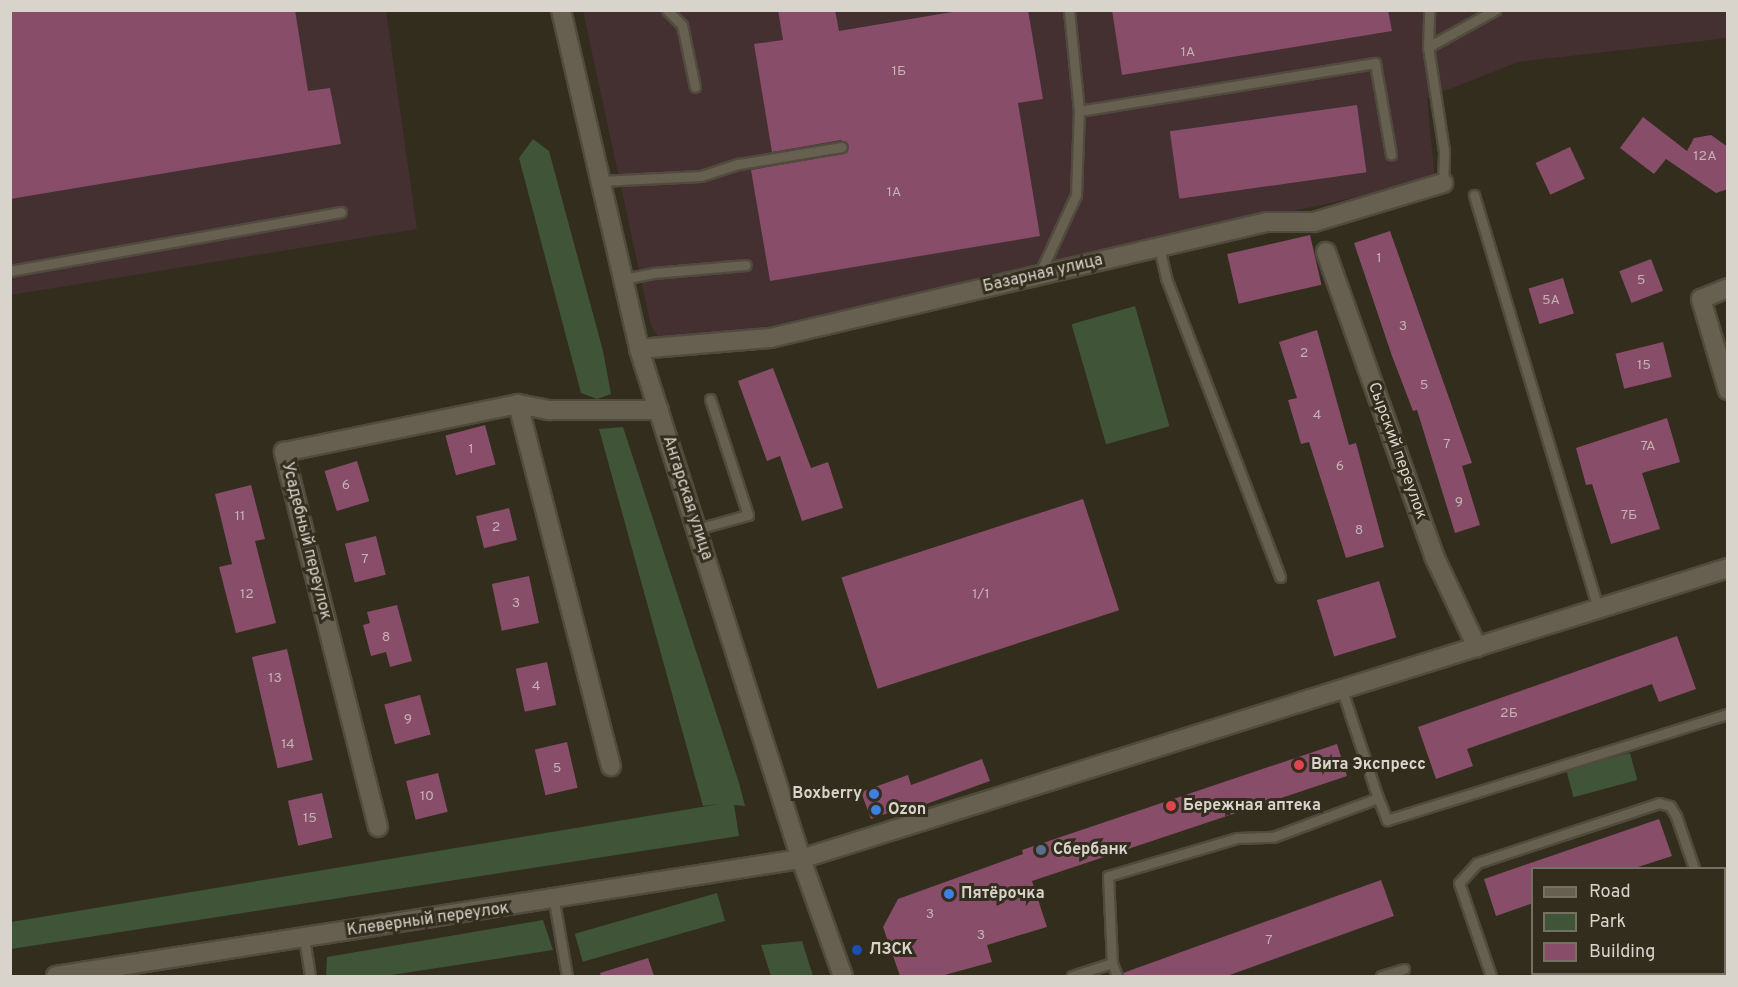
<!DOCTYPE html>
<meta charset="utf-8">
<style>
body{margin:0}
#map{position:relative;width:1738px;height:987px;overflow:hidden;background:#332d1e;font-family:Overpass,sans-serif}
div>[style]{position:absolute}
.industrial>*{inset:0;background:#442f31}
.green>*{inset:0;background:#405438;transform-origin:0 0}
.building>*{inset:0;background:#874d69;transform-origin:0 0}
.roads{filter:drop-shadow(2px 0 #504b3e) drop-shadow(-2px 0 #504b3e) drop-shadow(0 2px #504b3e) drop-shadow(0 -2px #504b3e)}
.service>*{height:9px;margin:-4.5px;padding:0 4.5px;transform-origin:4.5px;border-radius:4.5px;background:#676050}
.minor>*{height:18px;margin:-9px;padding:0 9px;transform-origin:9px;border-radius:9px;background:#676050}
.dots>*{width:16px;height:16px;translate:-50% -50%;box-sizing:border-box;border:3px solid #332d1e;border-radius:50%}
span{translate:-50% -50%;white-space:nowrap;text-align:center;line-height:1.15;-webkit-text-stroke:6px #332d1e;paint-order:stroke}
.number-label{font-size:14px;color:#c4b2b2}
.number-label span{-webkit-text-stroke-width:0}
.street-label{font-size:16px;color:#d8d4cb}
.poi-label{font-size:16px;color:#d8d4cb;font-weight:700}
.left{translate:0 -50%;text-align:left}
.right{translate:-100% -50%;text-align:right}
.frame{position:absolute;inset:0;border:12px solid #d8d4cb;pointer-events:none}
.legend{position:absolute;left:1531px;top:867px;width:195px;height:108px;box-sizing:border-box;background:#332d1e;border:2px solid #757063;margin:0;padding:8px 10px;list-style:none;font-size:18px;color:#d8d4cb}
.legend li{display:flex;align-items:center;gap:12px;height:30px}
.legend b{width:30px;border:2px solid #757063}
</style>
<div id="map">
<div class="industrial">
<div style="clip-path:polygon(1727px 10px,1728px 38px,1518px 62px,1427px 98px,1435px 180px,728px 335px,660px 339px,651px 326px,583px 11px)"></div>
<div style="clip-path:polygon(11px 11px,386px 11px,417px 229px,11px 295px)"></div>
</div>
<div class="green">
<div style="clip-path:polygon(533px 139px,549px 151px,603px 351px,611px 394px,597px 399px,581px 393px,519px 158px)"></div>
<div style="left:1135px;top:306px;width:125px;height:66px;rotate:74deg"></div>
<div style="clip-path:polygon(623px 427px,739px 783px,745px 806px,734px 805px,739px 836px,11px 949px,11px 922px,720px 804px,703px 806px,599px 429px)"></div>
<div style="left:1630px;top:753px;width:28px;height:66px;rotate:75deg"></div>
<div style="left:717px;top:893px;width:29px;height:148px;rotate:74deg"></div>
<div style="clip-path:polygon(543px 920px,553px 950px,385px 976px,326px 976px,327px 957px)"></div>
<div style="clip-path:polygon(802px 941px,813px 976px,771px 976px,761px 945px)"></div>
</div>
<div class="building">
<div style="clip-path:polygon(10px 10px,295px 10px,308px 91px,330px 88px,341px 144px,10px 199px)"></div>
<div style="clip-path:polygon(778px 10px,835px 10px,839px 31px,964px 10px,1028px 10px,1043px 99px,1018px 103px,1040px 236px,770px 281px,751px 170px,843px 154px,849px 146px,841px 140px,772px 152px,754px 44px,783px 40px)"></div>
<div style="clip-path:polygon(1112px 10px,1388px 10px,1392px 31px,1122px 75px)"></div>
<div style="left:1357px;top:105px;width:68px;height:189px;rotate:82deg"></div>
<div style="clip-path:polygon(1643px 117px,1687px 151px,1694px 138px,1711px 135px,1728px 147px,1728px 189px,1716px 193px,1666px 159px,1654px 174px,1620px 148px)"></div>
<div style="left:1570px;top:147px;width:35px;height:38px;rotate:65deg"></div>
<div style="clip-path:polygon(1390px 231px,1472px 463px,1462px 466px,1480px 525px,1455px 533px,1417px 410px,1413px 411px,1392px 356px,1354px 243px)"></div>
<div style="left:1310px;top:235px;width:51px;height:85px;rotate:77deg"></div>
<div style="left:1651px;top:259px;width:34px;height:34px;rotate:69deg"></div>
<div style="left:1563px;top:278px;width:37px;height:36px;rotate:73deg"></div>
<div style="clip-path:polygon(1317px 330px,1349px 445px,1356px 443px,1384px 547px,1346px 558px,1309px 442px,1301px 444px,1288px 400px,1297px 398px,1279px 342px)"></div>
<div style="left:1663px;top:342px;width:36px;height:49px;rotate:76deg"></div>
<div style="clip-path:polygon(773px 368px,811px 468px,828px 462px,843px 508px,802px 521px,780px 456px,767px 461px,738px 381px)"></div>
<div style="clip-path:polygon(1667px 418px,1680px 462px,1642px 473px,1660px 529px,1611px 544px,1592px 484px,1586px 485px,1576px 448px)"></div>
<div style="left:485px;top:425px;width:41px;height:41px;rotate:75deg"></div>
<div style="left:357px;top:461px;width:42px;height:34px;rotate:73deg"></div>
<div style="clip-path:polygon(251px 485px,265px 539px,255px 541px,276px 623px,236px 633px,219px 567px,232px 564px,215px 494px)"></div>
<div style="left:1083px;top:499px;width:117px;height:254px;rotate:72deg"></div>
<div style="left:509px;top:508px;width:33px;height:34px;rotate:76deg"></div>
<div style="left:376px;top:536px;width:40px;height:32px;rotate:76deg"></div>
<div style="left:529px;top:576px;width:48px;height:38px;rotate:78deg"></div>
<div style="left:1379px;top:581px;width:59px;height:65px;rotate:73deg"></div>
<div style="clip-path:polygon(397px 605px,412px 661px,390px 667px,386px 652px,371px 656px,363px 625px,370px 623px,367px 612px)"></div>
<div style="clip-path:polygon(1677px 636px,1696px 689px,1659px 702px,1652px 684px,1467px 749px,1473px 766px,1436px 779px,1418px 727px)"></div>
<div style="left:287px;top:649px;width:114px;height:36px;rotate:77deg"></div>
<div style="left:547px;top:662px;width:44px;height:32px;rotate:78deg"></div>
<div style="left:420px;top:695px;width:41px;height:37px;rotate:75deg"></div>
<div style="left:567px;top:742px;width:47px;height:33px;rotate:77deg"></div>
<div style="clip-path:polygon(1337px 744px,1347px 776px,1032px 881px,1047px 927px,987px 945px,992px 962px,941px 976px,900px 976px,883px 927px,898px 899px,1023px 854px,1022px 850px)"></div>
<div style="clip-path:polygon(982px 759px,990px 781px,918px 807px,916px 803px,871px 819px,861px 792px,908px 775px,911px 785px)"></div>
<div style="left:438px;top:773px;width:40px;height:33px;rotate:76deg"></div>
<div style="left:322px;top:793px;width:46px;height:35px;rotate:77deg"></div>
<div style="clip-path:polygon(1659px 819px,1672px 856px,1635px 868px,1533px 868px,1533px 903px,1496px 916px,1484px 879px)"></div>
<div style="clip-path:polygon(1381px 880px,1394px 916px,1227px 976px,1124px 976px,1123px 973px)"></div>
<div style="clip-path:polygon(648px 958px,654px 976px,601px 976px,600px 973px)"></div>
</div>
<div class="roads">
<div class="service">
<div style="left:667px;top:10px;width:21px;rotate:45deg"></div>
<div style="left:682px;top:25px;width:63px;rotate:78.2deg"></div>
<div style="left:1428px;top:47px;width:37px;rotate:-88deg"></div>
<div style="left:1079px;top:111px;width:300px;rotate:-9.2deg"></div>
<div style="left:1375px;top:63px;width:93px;rotate:80.1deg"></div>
<div style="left:600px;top:181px;width:101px;rotate:-2.8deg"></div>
<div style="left:701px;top:176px;width:40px;rotate:-18deg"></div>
<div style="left:739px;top:164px;width:104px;rotate:-9.4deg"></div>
<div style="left:1443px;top:183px;width:32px;rotate:-88deg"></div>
<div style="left:1444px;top:151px;width:105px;rotate:-98.7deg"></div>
<div style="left:1428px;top:47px;width:77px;rotate:-28.9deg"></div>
<div style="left:1474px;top:195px;width:431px;rotate:73.3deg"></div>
<div style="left:1159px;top:247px;width:32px;rotate:77deg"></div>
<div style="left:1166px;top:278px;width:320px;rotate:69.1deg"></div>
<div style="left:10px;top:271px;width:336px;rotate:-10.1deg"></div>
<div style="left:1039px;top:275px;width:88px;rotate:-65.2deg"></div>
<div style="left:1076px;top:195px;width:84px;rotate:-88deg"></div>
<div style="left:1079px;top:111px;width:101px;rotate:-95.7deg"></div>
<div style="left:623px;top:279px;width:31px;rotate:-11deg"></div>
<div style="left:653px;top:273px;width:93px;rotate:-4.9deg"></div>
<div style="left:697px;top:529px;width:53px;rotate:-15.4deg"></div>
<div style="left:748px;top:515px;width:122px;rotate:-108.1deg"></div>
<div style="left:1342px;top:690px;width:114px;rotate:71.6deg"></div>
<div style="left:554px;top:901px;width:76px;rotate:80.2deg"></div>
<div style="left:304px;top:938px;width:38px;rotate:81deg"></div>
<div style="left:1724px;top:955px;width:10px;rotate:66deg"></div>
<div style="left:1112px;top:963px;width:87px;rotate:-92.6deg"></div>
<div style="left:1108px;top:876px;width:134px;rotate:-16.4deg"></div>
<div style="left:1237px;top:838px;width:36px;rotate:-2deg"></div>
<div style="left:1273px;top:837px;width:112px;rotate:-20.4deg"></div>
<div style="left:1378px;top:798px;width:24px;rotate:68deg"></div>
<div style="left:1387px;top:820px;width:357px;rotate:-17.3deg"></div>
<div style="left:1072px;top:976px;width:42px;rotate:-18deg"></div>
<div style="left:1112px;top:963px;width:14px;rotate:69deg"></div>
<div style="left:1381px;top:976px;width:24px;rotate:-17deg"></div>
<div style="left:1491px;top:976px;width:98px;rotate:-109deg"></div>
<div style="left:1459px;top:883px;width:27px;rotate:-48deg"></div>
<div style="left:1477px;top:863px;width:192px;rotate:-18.2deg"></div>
<div style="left:1659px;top:803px;width:11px;rotate:15deg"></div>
<div style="left:1670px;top:806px;width:12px;rotate:59deg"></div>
<div style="left:1676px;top:816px;width:55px;rotate:70.9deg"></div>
</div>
<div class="minor">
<div style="left:561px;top:10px;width:348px;rotate:77deg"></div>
<div style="left:639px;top:349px;width:535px;rotate:72.38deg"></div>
<div style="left:801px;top:859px;width:124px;rotate:70.3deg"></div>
<div style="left:1326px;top:252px;width:323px;rotate:70.4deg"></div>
<div style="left:1434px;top:556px;width:101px;rotate:64.7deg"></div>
<div style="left:1728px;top:288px;width:29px;rotate:158deg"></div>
<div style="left:1701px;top:299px;width:95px;rotate:73.5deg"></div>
<div style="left:639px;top:349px;width:131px;rotate:-4.8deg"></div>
<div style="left:770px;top:338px;width:510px;rotate:-13.14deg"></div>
<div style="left:1267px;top:222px;width:47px"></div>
<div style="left:1314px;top:222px;width:135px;rotate:-16.8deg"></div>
<div style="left:518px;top:404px;width:374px;rotate:75.6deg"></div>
<div style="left:378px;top:827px;width:387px;rotate:-104.1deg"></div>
<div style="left:284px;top:452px;width:239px;rotate:-11.6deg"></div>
<div style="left:518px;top:404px;width:33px;rotate:11deg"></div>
<div style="left:550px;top:410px;width:109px"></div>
<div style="left:56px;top:976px;width:754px;rotate:-8.93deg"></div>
<div style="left:801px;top:859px;width:972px;rotate:-17.43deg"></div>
</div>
</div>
<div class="dots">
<div style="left:1299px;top:765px;background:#e0444e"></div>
<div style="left:874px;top:794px;background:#3f7fe0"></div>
<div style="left:1171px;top:806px;background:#e0444e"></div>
<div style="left:876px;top:810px;background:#3f7fe0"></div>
<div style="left:1041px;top:850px;background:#5c6f8a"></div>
<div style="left:949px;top:894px;background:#3f7fe0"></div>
<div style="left:857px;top:950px;background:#1a4fb4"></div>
</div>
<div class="number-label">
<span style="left:1188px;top:53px">1А</span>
<span style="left:899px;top:72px">1Б</span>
<span style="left:1705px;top:157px">12А</span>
<span style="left:894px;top:193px">1А</span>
<span style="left:1379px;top:259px">1</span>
<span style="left:1641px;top:281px">5</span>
<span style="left:1551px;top:301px">5А</span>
<span style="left:1403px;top:327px">3</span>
<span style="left:1304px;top:354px">2</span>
<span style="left:1644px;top:366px">15</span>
<span style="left:1424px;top:386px">5</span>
<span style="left:1317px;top:416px">4</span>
<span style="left:1447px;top:445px">7</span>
<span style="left:1648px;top:447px">7А</span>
<span style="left:471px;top:450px">1</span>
<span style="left:1340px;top:467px">6</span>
<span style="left:346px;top:486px">6</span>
<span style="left:1459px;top:503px">9</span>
<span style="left:1629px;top:516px">7Б</span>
<span style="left:240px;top:517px">11</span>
<span style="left:496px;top:528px">2</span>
<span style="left:1359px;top:531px">8</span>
<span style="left:365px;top:560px">7</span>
<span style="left:247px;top:595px">12</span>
<span style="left:981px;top:595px">1/1</span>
<span style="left:516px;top:604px">3</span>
<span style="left:386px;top:638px">8</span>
<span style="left:275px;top:679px">13</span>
<span style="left:536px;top:687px">4</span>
<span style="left:1509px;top:714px">2Б</span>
<span style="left:408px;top:720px">9</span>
<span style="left:288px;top:745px">14</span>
<span style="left:557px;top:769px">5</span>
<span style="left:427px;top:797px">10</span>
<span style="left:310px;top:819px">15</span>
<span style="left:930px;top:915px">3</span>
<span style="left:981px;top:936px">3</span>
<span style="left:1269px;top:941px">7</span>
</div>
<div class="street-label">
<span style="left:1043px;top:274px;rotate:-13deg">Базарная улица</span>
<span style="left:1397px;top:451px;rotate:70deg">Сырский переулок</span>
<span style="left:687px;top:498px;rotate:72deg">Ангарская улица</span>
<span style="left:306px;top:541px;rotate:76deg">Усадебный переулок</span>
<span style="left:428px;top:920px;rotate:-8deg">Клеверный переулок</span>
</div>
<div class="poi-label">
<span class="left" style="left:1311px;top:765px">Вита Экспресс</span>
<span class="right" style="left:862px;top:794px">Boxberry</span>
<span class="left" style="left:1183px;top:806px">Бережная аптека</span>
<span class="left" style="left:888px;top:810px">Ozon</span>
<span class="left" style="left:1053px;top:850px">Сбербанк</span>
<span class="left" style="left:961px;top:894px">Пятёрочка</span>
<span class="left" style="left:869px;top:950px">ЛЗСК</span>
</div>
<div class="frame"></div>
<ul class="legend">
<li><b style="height:8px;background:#676050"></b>Road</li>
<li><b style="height:16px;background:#405438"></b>Park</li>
<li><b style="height:16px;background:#874d69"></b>Building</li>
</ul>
</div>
